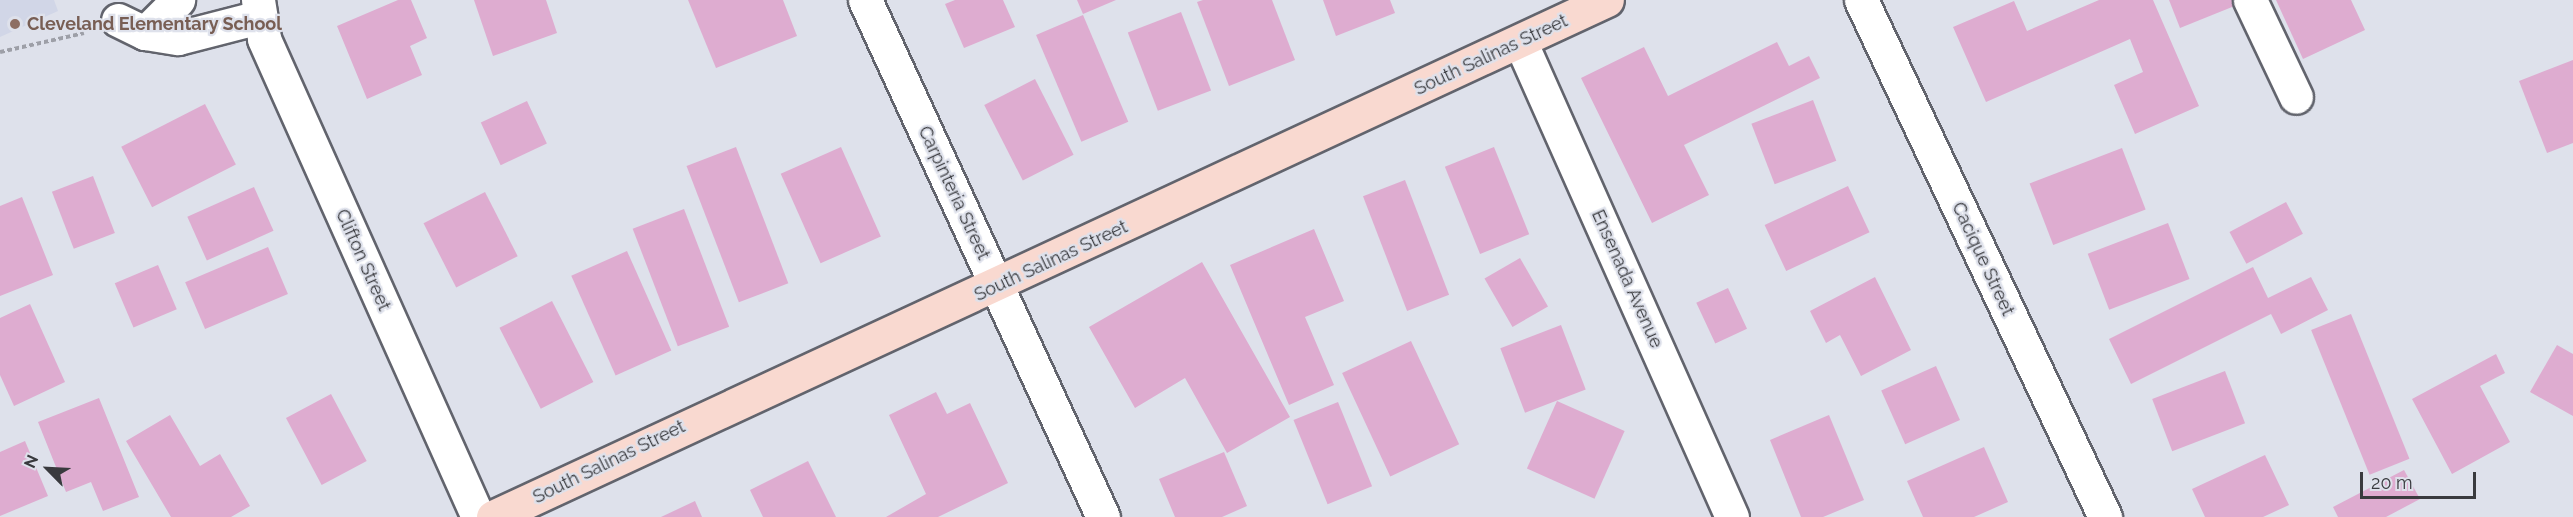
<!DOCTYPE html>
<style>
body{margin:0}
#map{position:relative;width:2573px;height:517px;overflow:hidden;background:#dee1eb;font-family:Raleway,sans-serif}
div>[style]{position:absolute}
.built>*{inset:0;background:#d1d6e7}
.building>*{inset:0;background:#deacd0;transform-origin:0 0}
.path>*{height:4px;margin-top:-2px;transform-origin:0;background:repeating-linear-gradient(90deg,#9d9fa7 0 4.5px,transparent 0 7.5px)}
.roads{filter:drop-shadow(2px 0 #62646d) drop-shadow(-2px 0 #62646d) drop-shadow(0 2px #62646d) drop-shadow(0 -2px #62646d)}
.minor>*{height:33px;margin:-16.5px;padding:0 16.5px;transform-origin:16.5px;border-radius:16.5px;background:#fff}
.major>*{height:33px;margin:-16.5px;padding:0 16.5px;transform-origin:16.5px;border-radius:16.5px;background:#f9d9d0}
.dots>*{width:16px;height:16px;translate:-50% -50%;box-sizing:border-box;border:3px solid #dee1eb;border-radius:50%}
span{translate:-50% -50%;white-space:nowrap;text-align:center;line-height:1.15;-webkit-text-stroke:4.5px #dee1eb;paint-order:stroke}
.education-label{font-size:18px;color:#785e54;font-weight:700}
.left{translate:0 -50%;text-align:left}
.street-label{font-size:18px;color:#393a3e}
.north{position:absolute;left:18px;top:439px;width:60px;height:60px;-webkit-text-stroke:4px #dee1eb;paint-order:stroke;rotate:294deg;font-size:16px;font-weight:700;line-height:24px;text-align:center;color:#393a3e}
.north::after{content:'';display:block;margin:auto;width:21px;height:27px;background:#393a3e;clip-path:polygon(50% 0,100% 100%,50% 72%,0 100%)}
.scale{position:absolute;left:2360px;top:472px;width:116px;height:27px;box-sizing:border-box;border:3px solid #393a3e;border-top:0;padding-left:8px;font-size:18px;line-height:21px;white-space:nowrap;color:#393a3e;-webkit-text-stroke:4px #dee1eb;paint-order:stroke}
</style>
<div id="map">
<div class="built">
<div style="clip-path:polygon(0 0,54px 0,58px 11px,0 37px)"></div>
</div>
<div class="building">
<div style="clip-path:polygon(398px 0,411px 0,427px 38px,410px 46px,422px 75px,367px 99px,337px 26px)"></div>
<div style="clip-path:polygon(474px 0,546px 0,557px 33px,493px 56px)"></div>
<div style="clip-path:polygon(688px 0,783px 0,797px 36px,716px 68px)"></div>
<div style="clip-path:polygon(955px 0,1003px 0,1015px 27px,964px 48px,945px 4px)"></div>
<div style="clip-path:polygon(1077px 0,1116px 0,1083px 14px)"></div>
<div style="clip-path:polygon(1203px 0,1272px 0,1295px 60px,1229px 86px,1197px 2px)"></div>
<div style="clip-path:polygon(1323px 0,1390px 0,1395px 13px,1336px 36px)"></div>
<div style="clip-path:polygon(2099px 0,2153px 0,2199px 106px,2135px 134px,2114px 85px,2143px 72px,2130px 39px,1986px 102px,1953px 27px,2014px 1px,2027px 31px)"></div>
<div style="clip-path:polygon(2169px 0,2235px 0,2237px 5px,2180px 28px)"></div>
<div style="clip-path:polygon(2276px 0,2351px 0,2365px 30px,2303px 59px)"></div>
<div style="left:1181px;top:12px;width:84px;height:57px;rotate:69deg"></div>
<div style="left:1083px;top:15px;width:116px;height:51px;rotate:67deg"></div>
<div style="clip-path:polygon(1777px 42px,1789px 66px,1809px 56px,1820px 78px,1684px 145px,1709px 195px,1652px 223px,1581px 78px,1644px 47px,1668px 96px)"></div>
<div style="clip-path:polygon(2573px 60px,2573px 143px,2547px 153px,2519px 81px)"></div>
<div style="left:1035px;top:79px;width:85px;height:57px;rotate:63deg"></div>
<div style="left:1813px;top:100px;width:65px;height:66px;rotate:69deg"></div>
<div style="left:527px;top:101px;width:47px;height:51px;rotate:65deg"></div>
<div style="left:205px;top:104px;width:68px;height:94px;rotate:63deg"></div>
<div style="left:736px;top:147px;width:146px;height:53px;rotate:69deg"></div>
<div style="left:841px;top:147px;width:98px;height:66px;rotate:66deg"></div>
<div style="left:1494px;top:147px;width:94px;height:53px;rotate:68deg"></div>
<div style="left:2122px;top:148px;width:66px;height:99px;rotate:69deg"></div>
<div style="left:93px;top:176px;width:61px;height:44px;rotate:69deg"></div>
<div style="left:1405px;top:180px;width:123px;height:45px;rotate:69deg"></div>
<div style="left:1848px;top:186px;width:51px;height:92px;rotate:65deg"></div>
<div style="left:254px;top:187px;width:48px;height:73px;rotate:66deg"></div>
<div style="left:485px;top:192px;width:72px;height:69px;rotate:63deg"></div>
<div style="clip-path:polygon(22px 197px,53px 275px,0 296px,0 206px)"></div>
<div style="left:2286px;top:202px;width:36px;height:64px;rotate:62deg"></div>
<div style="left:684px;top:209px;width:126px;height:55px;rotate:69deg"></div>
<div style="left:2168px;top:223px;width:60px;height:86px;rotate:69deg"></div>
<div style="clip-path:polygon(1314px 229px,1344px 301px,1305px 317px,1334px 385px,1289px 405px,1230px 265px)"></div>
<div style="left:268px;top:247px;width:51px;height:90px;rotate:67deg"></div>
<div style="left:627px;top:251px;width:109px;height:61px;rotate:66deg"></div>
<div style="left:1520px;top:258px;width:56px;height:41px;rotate:60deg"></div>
<div style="clip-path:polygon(1202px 262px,1290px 417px,1227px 453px,1185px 378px,1135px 408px,1089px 327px)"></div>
<div style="left:158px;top:265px;width:48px;height:47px;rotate:67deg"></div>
<div style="clip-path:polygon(2253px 267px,2268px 298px,2311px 277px,2328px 310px,2281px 334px,2271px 314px,2131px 384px,2109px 339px)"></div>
<div style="clip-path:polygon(1875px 277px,1911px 350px,1861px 376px,1840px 335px,1826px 343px,1810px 311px)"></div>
<div style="left:1728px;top:288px;width:45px;height:35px;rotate:65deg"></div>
<div style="left:552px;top:301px;width:91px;height:59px;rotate:63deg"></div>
<div style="clip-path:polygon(30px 304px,65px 382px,14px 406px,0 375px,0 318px)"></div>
<div style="left:2351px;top:314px;width:156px;height:43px;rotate:68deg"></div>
<div style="left:1561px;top:325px;width:69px;height:65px;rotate:69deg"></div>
<div style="left:1411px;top:341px;width:114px;height:76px;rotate:65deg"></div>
<div style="clip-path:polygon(2557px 345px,2573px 354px,2573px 416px,2530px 392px)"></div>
<div style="clip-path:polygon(2496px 354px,2505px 373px,2480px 386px,2510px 442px,2452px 474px,2412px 399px)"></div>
<div style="left:1936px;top:366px;width:59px;height:60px;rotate:66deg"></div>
<div style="left:2225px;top:371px;width:56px;height:78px;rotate:69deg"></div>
<div style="clip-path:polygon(936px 392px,947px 414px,970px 403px,1008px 483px,938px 517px,886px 517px,926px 494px,889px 415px)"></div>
<div style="left:331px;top:394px;width:76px;height:51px;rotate:62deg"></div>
<div style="clip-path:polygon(99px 398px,139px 497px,103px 511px,91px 482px,66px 492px,38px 422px)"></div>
<div style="left:1557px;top:401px;width:74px;height:74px;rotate:24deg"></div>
<div style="left:1338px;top:402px;width:91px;height:48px;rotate:68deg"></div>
<div style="clip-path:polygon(170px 415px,200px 466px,220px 454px,250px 506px,231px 517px,171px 517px,126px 441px)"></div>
<div style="clip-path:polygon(1829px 415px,1864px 500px,1823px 517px,1801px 517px,1770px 440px)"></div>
<div style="clip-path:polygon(25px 441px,48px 496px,0 516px,0 452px)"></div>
<div style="clip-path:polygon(1984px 447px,2008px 502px,1974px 517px,1923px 517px,1907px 481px)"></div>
<div style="clip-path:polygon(1224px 452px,1247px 506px,1222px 517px,1175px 517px,1159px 479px)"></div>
<div style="clip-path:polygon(2265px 455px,2289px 505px,2263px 517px,2205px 517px,2192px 489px)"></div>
<div style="clip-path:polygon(808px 461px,836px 517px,763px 517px,750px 490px)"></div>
<div style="clip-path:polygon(2404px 470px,2420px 499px,2386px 517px,2338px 517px,2333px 507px)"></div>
<div style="clip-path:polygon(695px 501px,702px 517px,661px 517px)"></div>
</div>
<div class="path">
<div style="left:0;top:52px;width:86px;rotate:-12.7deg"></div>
</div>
<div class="roads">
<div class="minor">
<div style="left:258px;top:0;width:39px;rotate:81deg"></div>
<div style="left:264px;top:39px;width:524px;rotate:65.88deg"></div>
<div style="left:865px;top:0;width:569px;rotate:65.28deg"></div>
<div style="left:1861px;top:0;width:572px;rotate:64.73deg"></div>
<div style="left:2250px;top:0;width:107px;rotate:64.6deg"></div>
<div style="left:118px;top:20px;width:30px;rotate:26deg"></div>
<div style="left:145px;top:33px;width:33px;rotate:9deg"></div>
<div style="left:178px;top:38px;width:84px;rotate:-14.5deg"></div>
<div style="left:145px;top:33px;width:47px;rotate:-45deg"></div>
<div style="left:1520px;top:41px;width:521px;rotate:65.99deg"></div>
</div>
<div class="major">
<div style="left:493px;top:517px;width:1228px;rotate:-24.9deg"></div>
</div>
</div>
<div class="dots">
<div style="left:15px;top:24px;background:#8d6e63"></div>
</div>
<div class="education-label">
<span class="left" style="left:27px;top:24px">Cleveland Elementary School</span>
</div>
<div class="street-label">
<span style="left:1491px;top:55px;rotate:-25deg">South Salinas Street</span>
<span style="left:954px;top:193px;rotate:65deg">Carpinteria Street</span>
<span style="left:1983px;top:259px;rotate:65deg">Cacique Street</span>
<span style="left:363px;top:260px;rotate:66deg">Clifton Street</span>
<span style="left:1051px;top:261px;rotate:-25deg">South Salinas Street</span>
<span style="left:1627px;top:279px;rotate:66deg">Ensenada Avenue</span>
<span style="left:609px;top:462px;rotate:-26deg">South Salinas Street</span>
</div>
<div class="north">N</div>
<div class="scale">20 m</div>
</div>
